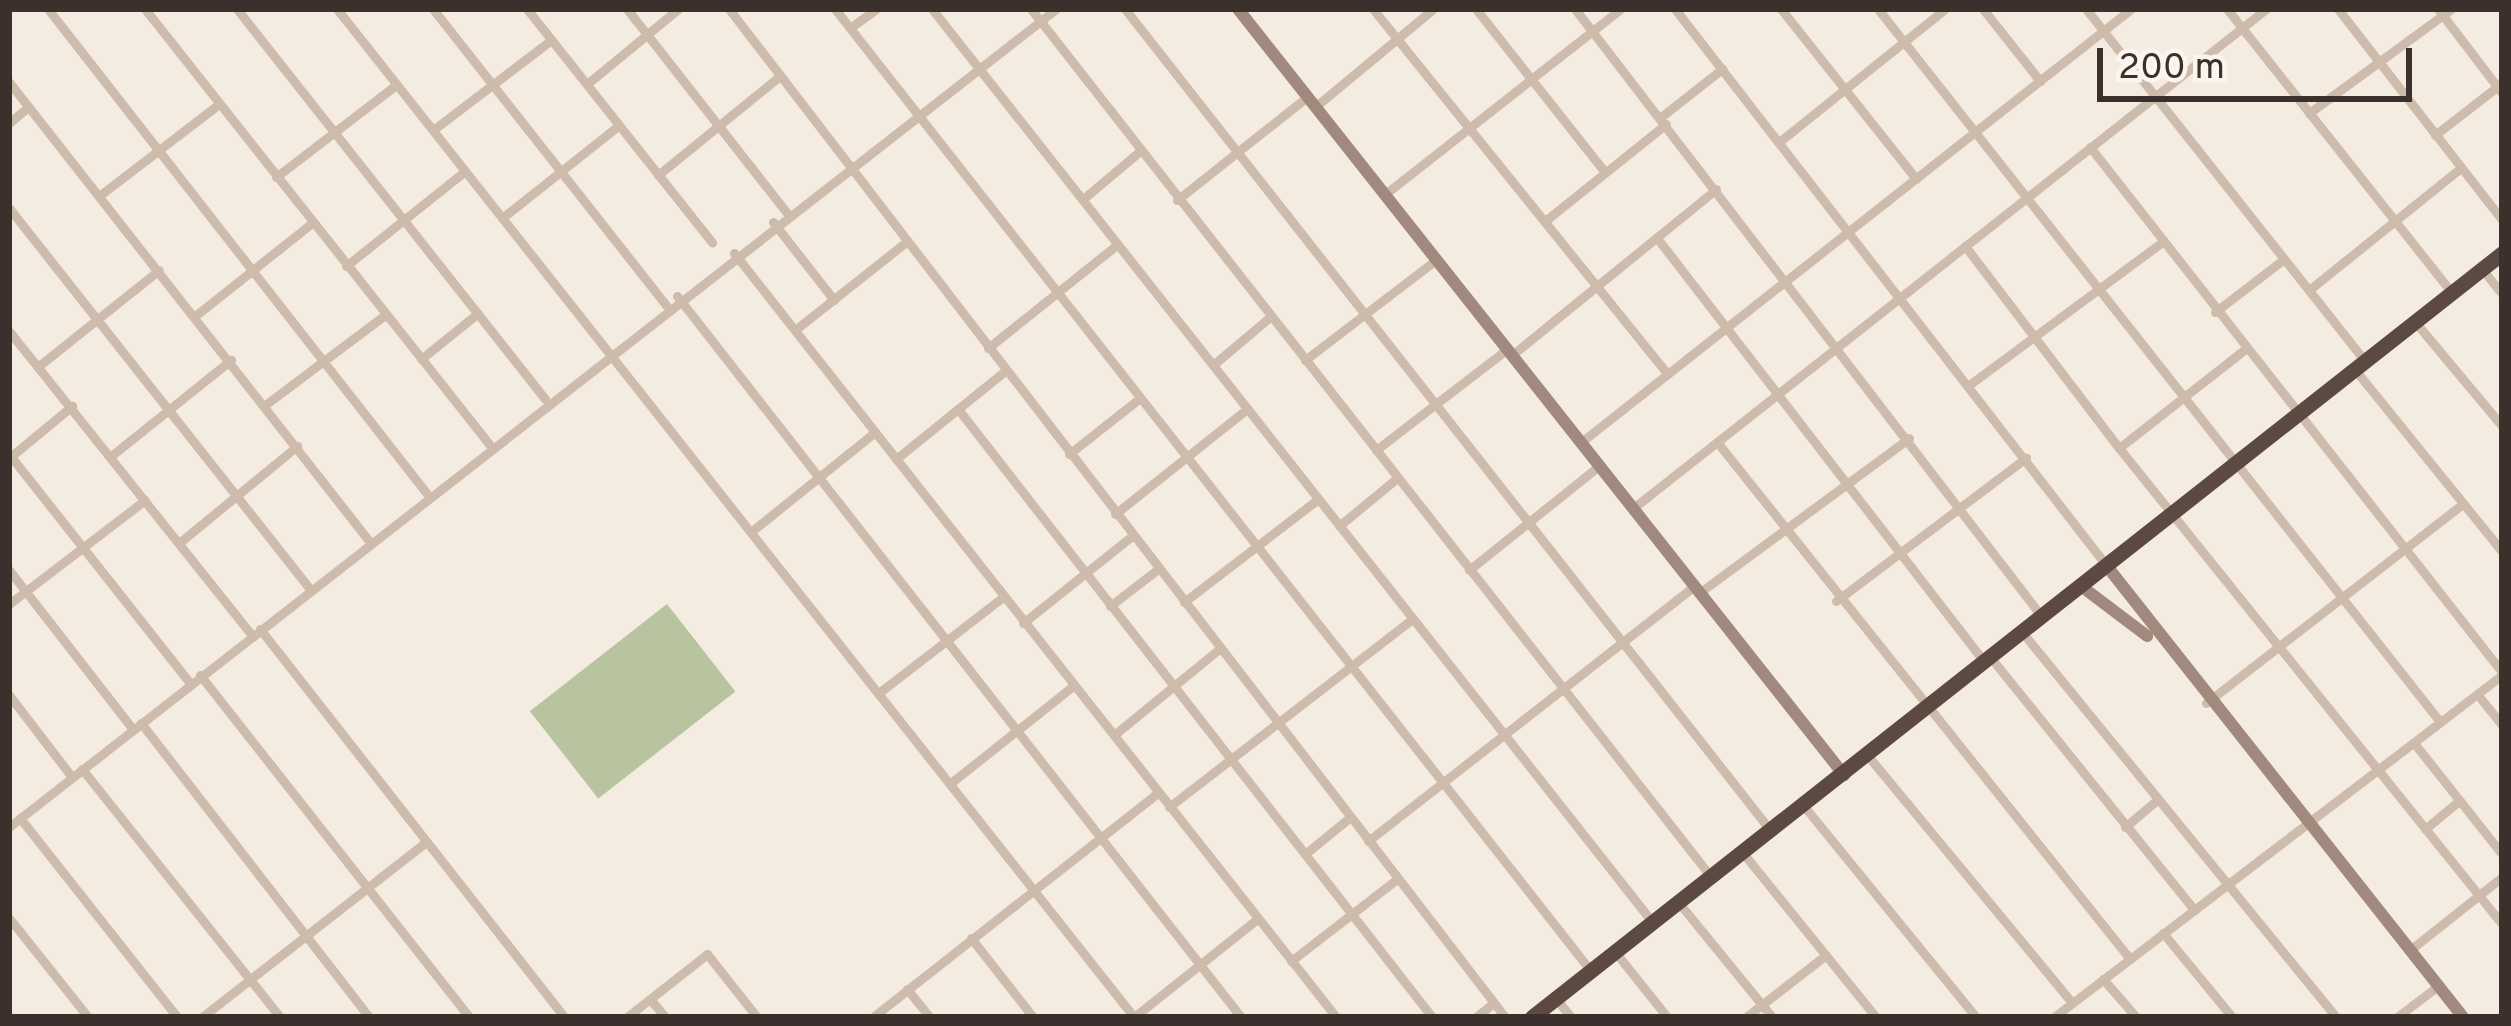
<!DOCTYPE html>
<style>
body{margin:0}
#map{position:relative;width:2511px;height:1026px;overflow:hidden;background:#f4ebe1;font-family:Overpass,sans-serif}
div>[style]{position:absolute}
.green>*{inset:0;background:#b8c4a0;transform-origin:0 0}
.street>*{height:9px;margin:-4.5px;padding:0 4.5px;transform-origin:4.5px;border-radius:4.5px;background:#cdbbac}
.secondary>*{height:12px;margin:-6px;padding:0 6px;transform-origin:6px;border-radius:6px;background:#a18a7d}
.highway>*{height:15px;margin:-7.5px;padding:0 7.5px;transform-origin:7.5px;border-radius:7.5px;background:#5c4a42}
span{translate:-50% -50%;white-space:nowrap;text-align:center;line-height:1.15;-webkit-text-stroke:9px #fbf5ee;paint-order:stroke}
.frame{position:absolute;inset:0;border:12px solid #3b302b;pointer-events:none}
.scale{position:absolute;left:2097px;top:48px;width:315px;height:54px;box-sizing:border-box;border:6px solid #3b302b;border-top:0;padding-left:15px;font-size:36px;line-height:42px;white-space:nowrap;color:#3b302b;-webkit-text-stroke:9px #fbf5ee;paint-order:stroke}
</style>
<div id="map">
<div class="green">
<div style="left:667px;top:604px;width:111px;height:174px;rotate:52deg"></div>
</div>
<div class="street">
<div style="left:48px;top:9px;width:616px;rotate:51.99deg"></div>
<div style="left:145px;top:9px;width:555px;rotate:51.66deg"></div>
<div style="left:237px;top:9px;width:497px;rotate:51.7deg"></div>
<div style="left:337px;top:9px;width:1285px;rotate:51.67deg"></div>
<div style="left:433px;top:9px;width:377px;rotate:51.8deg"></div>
<div style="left:527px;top:9px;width:298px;rotate:51.6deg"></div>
<div style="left:627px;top:9px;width:259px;rotate:51.9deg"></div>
<div style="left:729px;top:9px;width:1272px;rotate:52.41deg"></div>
<div style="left:835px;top:9px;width:1224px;rotate:51.84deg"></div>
<div style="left:932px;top:9px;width:1164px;rotate:51.73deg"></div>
<div style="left:1031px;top:9px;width:1104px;rotate:51.92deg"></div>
<div style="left:1125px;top:9px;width:1045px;rotate:51.84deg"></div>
<div style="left:1373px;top:9px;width:469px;rotate:51.1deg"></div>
<div style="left:1476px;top:9px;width:206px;rotate:51.7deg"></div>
<div style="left:1575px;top:9px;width:767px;rotate:52.47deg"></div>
<div style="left:1675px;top:9px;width:703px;rotate:52.22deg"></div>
<div style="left:1781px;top:9px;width:217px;rotate:51.5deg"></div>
<div style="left:1878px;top:9px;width:908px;rotate:51.75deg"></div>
<div style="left:1983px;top:9px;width:92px;rotate:51.6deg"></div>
<div style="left:2086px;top:9px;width:451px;rotate:51.6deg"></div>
<div style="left:2227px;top:9px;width:362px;rotate:51.6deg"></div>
<div style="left:2338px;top:9px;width:267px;rotate:52.1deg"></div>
<div style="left:2438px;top:9px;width:106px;rotate:52.7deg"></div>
<div style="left:850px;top:28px;width:32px;rotate:-36deg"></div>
<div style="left:9px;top:82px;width:583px;rotate:51.89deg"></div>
<div style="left:587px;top:84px;width:118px;rotate:-39.5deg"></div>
<div style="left:1315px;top:107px;width:153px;rotate:-39.7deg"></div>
<div style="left:2309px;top:113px;width:176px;rotate:-36.2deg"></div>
<div style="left:1661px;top:117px;width:78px;rotate:-38.2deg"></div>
<div style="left:9px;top:123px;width:25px;rotate:-40deg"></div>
<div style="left:433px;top:130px;width:148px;rotate:-37.3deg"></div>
<div style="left:2435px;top:135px;width:85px;rotate:-37.8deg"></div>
<div style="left:1779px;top:142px;width:213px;rotate:-38.7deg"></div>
<div style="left:2090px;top:147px;width:667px;rotate:51.88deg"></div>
<div style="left:658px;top:175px;width:157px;rotate:-39.1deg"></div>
<div style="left:276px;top:177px;width:151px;rotate:-37.5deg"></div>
<div style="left:1384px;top:195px;width:300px;rotate:-38.2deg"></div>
<div style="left:99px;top:196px;width:151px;rotate:-37.5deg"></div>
<div style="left:1083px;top:199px;width:75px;rotate:-40.1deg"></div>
<div style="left:1177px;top:200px;width:166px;rotate:-38.4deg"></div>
<div style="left:9px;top:208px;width:486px;rotate:51.7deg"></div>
<div style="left:502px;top:218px;width:148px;rotate:-38.4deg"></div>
<div style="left:1545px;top:221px;width:155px;rotate:-38.7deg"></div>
<div style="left:773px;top:222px;width:99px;rotate:52deg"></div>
<div style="left:1657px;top:238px;width:537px;rotate:52.34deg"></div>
<div style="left:1965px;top:246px;width:254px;rotate:52.7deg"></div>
<div style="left:2119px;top:448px;width:159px;rotate:-38.1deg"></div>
<div style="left:734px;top:253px;width:973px;rotate:51.76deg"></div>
<div style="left:346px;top:266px;width:152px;rotate:-38.6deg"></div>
<div style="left:2482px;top:269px;width:32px;rotate:51deg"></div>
<div style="left:2309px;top:290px;width:195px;rotate:-38.8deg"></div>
<div style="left:677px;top:296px;width:915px;rotate:51.97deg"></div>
<div style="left:2215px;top:312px;width:87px;rotate:-37.5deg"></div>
<div style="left:195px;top:316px;width:151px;rotate:-38.5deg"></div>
<div style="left:2416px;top:323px;width:134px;rotate:50.1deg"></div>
<div style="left:795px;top:330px;width:142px;rotate:-38.4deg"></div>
<div style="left:9px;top:331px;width:389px;rotate:51.4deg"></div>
<div style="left:988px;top:348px;width:166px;rotate:-38.7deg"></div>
<div style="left:1512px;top:355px;width:263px;rotate:-39.1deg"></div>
<div style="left:421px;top:359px;width:73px;rotate:-38.9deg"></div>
<div style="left:1305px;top:360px;width:165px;rotate:-37.4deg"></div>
<div style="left:40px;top:365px;width:152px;rotate:-38.6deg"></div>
<div style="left:1213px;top:365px;width:75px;rotate:-40.1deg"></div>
<div style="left:2356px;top:371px;width:232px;rotate:51deg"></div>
<div style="left:1969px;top:385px;width:240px;rotate:-36.5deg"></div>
<div style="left:265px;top:405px;width:151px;rotate:-36.9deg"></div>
<div style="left:958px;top:409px;width:771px;rotate:52.06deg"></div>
<div style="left:1717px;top:442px;width:662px;rotate:51.38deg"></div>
<div style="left:1580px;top:443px;width:701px;rotate:-38.23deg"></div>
<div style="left:2119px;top:448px;width:611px;rotate:51.18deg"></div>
<div style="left:1376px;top:450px;width:165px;rotate:-37.6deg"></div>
<div style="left:9px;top:454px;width:292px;rotate:51.7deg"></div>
<div style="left:1069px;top:454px;width:90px;rotate:-38.3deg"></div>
<div style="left:111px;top:456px;width:154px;rotate:-38.7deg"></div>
<div style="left:9px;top:458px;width:82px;rotate:-39.5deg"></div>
<div style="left:896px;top:459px;width:140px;rotate:-38.9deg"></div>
<div style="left:1632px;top:509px;width:807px;rotate:-38.26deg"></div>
<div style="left:1115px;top:514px;width:169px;rotate:-38.5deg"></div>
<div style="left:1339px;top:526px;width:75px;rotate:-39.6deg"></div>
<div style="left:752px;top:531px;width:156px;rotate:-38.8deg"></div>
<div style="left:179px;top:543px;width:153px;rotate:-39.4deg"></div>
<div style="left:9px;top:570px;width:202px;rotate:52.1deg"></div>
<div style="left:1469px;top:570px;width:166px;rotate:-38.7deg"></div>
<div style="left:1699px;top:593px;width:261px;rotate:-36.4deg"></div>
<div style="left:1836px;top:601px;width:238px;rotate:-37deg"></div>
<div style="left:1184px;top:602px;width:169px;rotate:-37.5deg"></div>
<div style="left:9px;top:604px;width:171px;rotate:-37.4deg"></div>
<div style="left:1110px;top:606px;width:61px;rotate:-37.6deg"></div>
<div style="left:1023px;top:623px;width:139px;rotate:-38.6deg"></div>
<div style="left:260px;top:629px;width:493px;rotate:51.9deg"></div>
<div style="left:2022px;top:632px;width:497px;rotate:50.8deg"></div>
<div style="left:1991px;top:658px;width:324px;rotate:51.1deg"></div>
<div style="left:200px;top:675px;width:435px;rotate:51.8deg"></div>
<div style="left:880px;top:692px;width:155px;rotate:-37.7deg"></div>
<div style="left:2477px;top:694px;width:40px;rotate:51deg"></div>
<div style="left:9px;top:695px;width:103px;rotate:52.5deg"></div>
<div style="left:2206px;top:703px;width:325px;rotate:-37.8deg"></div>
<div style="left:141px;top:723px;width:372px;rotate:52.2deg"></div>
<div style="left:1114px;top:735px;width:136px;rotate:-39.3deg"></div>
<div style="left:2414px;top:743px;width:142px;rotate:51.6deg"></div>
<div style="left:1868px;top:756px;width:320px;rotate:50.4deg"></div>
<div style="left:82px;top:769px;width:316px;rotate:51.4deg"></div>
<div style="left:952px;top:782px;width:154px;rotate:-38.4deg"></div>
<div style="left:1803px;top:805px;width:274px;rotate:50.8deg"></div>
<div style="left:1169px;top:807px;width:307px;rotate:-37.7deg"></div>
<div style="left:20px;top:818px;width:253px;rotate:51.7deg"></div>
<div style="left:9px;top:827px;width:1329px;rotate:-38deg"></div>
<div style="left:2125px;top:827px;width:42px;rotate:-40.2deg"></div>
<div style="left:2425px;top:829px;width:45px;rotate:-39.6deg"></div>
<div style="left:1368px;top:841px;width:414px;rotate:-38deg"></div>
<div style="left:1743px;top:853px;width:211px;rotate:51deg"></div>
<div style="left:1305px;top:854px;width:57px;rotate:-39.3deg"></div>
<div style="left:1679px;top:903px;width:147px;rotate:50.8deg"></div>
<div style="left:9px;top:918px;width:127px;rotate:51.4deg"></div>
<div style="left:2163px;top:933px;width:109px;rotate:50.6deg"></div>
<div style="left:971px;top:938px;width:100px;rotate:51.9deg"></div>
<div style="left:2410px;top:950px;width:117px;rotate:-38.4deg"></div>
<div style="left:1616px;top:953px;width:82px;rotate:51.4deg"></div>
<div style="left:1291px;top:961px;width:134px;rotate:-37.7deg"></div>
<div style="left:2103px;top:979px;width:50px;rotate:49deg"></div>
<div style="left:907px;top:989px;width:36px;rotate:51deg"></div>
<div style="left:650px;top:999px;width:23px;rotate:50deg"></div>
<div style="left:1556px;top:999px;width:23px;rotate:50deg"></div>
<div style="left:202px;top:1017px;width:284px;rotate:-38deg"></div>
<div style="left:627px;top:1017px;width:102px;rotate:-38.2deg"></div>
<div style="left:707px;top:954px;width:80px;rotate:51.6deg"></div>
<div style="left:873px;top:1017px;width:362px;rotate:-38.2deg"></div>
<div style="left:1134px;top:1017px;width:157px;rotate:-38.5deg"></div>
<div style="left:1476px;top:1017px;width:22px;rotate:-39deg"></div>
<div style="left:1746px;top:1017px;width:101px;rotate:-37.8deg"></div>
<div style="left:2054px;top:1017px;width:564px;rotate:-37.36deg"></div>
<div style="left:2397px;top:1017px;width:51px;rotate:-37.1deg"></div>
</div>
<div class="secondary">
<div style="left:1238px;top:9px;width:977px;rotate:51.65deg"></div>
<div style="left:2106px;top:565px;width:576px;rotate:51.7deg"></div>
<div style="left:2081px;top:586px;width:83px;rotate:37.1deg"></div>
</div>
<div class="highway">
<div style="left:1532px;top:1017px;width:1235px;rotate:-38.22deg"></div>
</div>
<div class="frame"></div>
<div class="scale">200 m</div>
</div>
